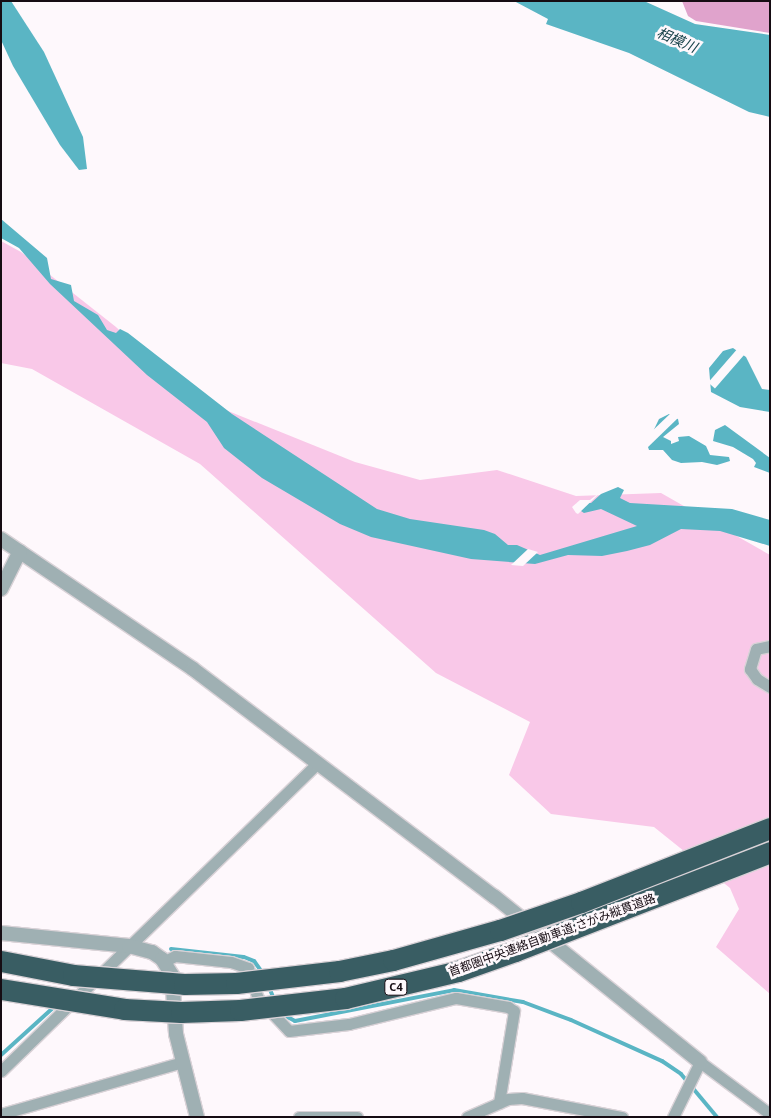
<!DOCTYPE html>
<meta charset="utf-8">
<style>
body{margin:0}
#map{position:relative;width:771px;height:1118px;overflow:hidden;background:#fef8fc;font-family:"Noto Sans","Noto Sans JP",sans-serif}
div>[style]{position:absolute}
.green>*{inset:0;background:#f9c8e8}
.forest>*{inset:0;background:#e0a3cc}
.water>*{inset:0;background:#5ab5c4}
.pier>*{inset:0;background:#fef8fc;transform-origin:0 0}
.stream>*{height:4px;margin:-2px;padding:0 2px;transform-origin:2px;border-radius:2px;background:#5ab5c4}
.roads{filter:drop-shadow(1px 0 #d9d2d7) drop-shadow(-1px 0 #d9d2d7) drop-shadow(0 1px #d9d2d7) drop-shadow(0 -1px #d9d2d7)}
.minor>*{height:11px;margin:-5.5px;padding:0 5.5px;transform-origin:5.5px;border-radius:5.5px;background:#9fb0b3}
.tertiary>*{height:14px;margin:-7px;padding:0 7px;transform-origin:7px;border-radius:7px;background:#9fb0b3}
.bridges{filter:drop-shadow(1px 0 #d9d2d7) drop-shadow(-1px 0 #d9d2d7) drop-shadow(0 1px #d9d2d7) drop-shadow(0 -1px #d9d2d7)}
.motorway-bridge>*{height:21px;margin:-10.5px;padding:0 10.5px;transform-origin:10.5px;border-radius:10.5px;background:#395d63}
span{translate:-50% -50%;white-space:nowrap;text-align:center;line-height:1.15;-webkit-text-stroke:5px #fef8fc;paint-order:stroke}
.shield-label span{padding:1px 4px;background:#fef8fc;border:1px solid;border-radius:4px;-webkit-text-stroke-width:0}
.shield-label{font-size:11px;color:#160c13;font-weight:700}
.street-label{font-size:12px;color:#160c13}
.water-label{font-size:14px;color:#184249;font-style:italic}
.frame{position:absolute;inset:0;border:2px solid #160c13;pointer-events:none}
</style>
<div id="map">
<div class="green">
<div style="clip-path:polygon(1px 241px,21px 252px,116px 327px,186px 394px,355px 462px,420px 480px,497px 470px,576px 496px,661px 493px,770px 555px,770px 994px,716px 947px,739px 909px,730px 888px,654px 827px,551px 814px,509px 775px,530px 722px,436px 673px,200px 464px,32px 369px,1px 363px)"></div>
</div>
<div class="forest">
<div style="clip-path:polygon(682px 1px,770px 1px,770px 33px,696px 21px,688px 16px)"></div>
</div>
<div class="water">
<div style="clip-path:polygon(1px 1px,11px 1px,44px 52px,83px 137px,87px 169px,79px 170px,60px 145px,13px 66px,1px 40px)"></div>
<div style="clip-path:polygon(514px 1px,644px 1px,695px 24px,770px 35px,770px 117px,749px 112px,629px 53px,546px 24px,548px 19px)"></div>
<div style="clip-path:polygon(1px 219px,47px 258px,51px 279px,71px 285px,74px 301px,98px 315px,107px 330px,116px 333px,120px 329px,128px 333px,232px 414px,377px 509px,410px 519px,484px 530px,495px 534px,508px 545px,517px 545px,540px 555px,637px 526px,601px 509px,584px 513px,575px 507px,577px 503px,591px 503px,601px 494px,618px 487px,624px 490px,620px 498px,630px 503px,732px 509px,770px 520px,770px 546px,720px 531px,681px 529px,650px 545px,627px 551px,602px 556px,568px 555px,535px 564px,471px 559px,371px 537px,340px 524px,262px 478px,224px 448px,207px 422px,147px 375px,50px 284px,19px 248px,1px 238px)"></div>
<div style="clip-path:polygon(733px 348px,746px 357px,762px 389px,770px 390px,770px 412px,740px 407px,711px 392px,709px 368px,723px 351px)"></div>
<div style="clip-path:polygon(669px 414px,678px 419px,679px 424px,663px 437px,671px 441px,671px 444px,679px 441px,678px 437px,689px 436px,706px 446px,710px 455px,729px 457px,730px 461px,717px 465px,702px 462px,681px 463px,672px 460px,663px 450px,649px 450px,647px 444px,659px 419px)"></div>
<div style="clip-path:polygon(725px 425px,770px 458px,770px 473px,754px 467px,756px 463px,753px 459px,733px 447px,713px 441px,715px 430px)"></div>
</div>
<div class="pier">
<div style="left:739px;top:347px;width:9px;height:47px;rotate:41deg"></div>
<div style="clip-path:polygon(672px 412px,679px 417px,646px 449px,644px 444px,649px 434px)"></div>
<div style="clip-path:polygon(604px 489px,578px 514px,576px 513px,572px 507px,580px 500px,590px 500px)"></div>
<div style="clip-path:polygon(528px 549px,538px 552px,523px 566px,511px 565px)"></div>
</div>
<div class="stream">
<div style="left:171px;top:949px;width:73px;rotate:6.3deg"></div>
<div style="left:244px;top:957px;width:11px;rotate:22deg"></div>
<div style="left:254px;top:961px;width:14px;rotate:54deg"></div>
<div style="left:268px;top:985px;width:15px;rotate:67deg"></div>
<div style="left:280px;top:1013px;width:17px;rotate:28deg"></div>
<div style="left:295px;top:1021px;width:162px;rotate:-11deg"></div>
<div style="left:454px;top:990px;width:70px;rotate:9.9deg"></div>
<div style="left:523px;top:1002px;width:51px;rotate:20.6deg"></div>
<div style="left:571px;top:1020px;width:100px;rotate:24.3deg"></div>
<div style="left:662px;top:1061px;width:23px;rotate:34deg"></div>
<div style="left:681px;top:1074px;width:56px;rotate:50.1deg"></div>
<div style="left:1px;top:1055px;width:73px;rotate:-42.2deg"></div>
</div>
<div class="roads">
<div class="minor">
<div style="left:770px;top:646px;width:14px;rotate:168deg"></div>
<div style="left:756px;top:649px;width:21px;rotate:107deg"></div>
<div style="left:750px;top:669px;width:12px;rotate:55deg"></div>
<div style="left:757px;top:679px;width:15px;rotate:32deg"></div>
<div style="left:163px;top:962px;width:13px;rotate:-27deg"></div>
<div style="left:175px;top:956px;width:56px;rotate:6.1deg"></div>
<div style="left:231px;top:962px;width:18px;rotate:19deg"></div>
<div style="left:248px;top:968px;width:32px;rotate:72deg"></div>
<div style="left:258px;top:998px;width:45px;rotate:46.8deg"></div>
<div style="left:289px;top:1031px;width:60px;rotate:-6.7deg"></div>
<div style="left:349px;top:1024px;width:110px;rotate:-13.7deg"></div>
<div style="left:456px;top:998px;width:53px;rotate:9.8deg"></div>
<div style="left:508px;top:1007px;width:7px;rotate:34deg"></div>
<div style="left:514px;top:1011px;width:93px;rotate:99.3deg"></div>
<div style="left:1px;top:1071px;width:441px;rotate:-44.2deg"></div>
<div style="left:1px;top:1114px;width:188px;rotate:-16deg"></div>
<div style="left:299px;top:1117px;width:58px"></div>
<div style="left:467px;top:1117px;width:45px;rotate:-23.7deg"></div>
<div style="left:508px;top:1099px;width:14px;rotate:-4deg"></div>
<div style="left:522px;top:1098px;width:102px;rotate:10.8deg"></div>
<div style="left:673px;top:1117px;width:61px;rotate:-63.9deg"></div>
<div style="left:700px;top:1062px;width:87px;rotate:36.6deg"></div>
</div>
<div class="tertiary">
<div style="left:1px;top:539px;width:232px;rotate:34.1deg"></div>
<div style="left:193px;top:669px;width:378px;rotate:37.1deg"></div>
<div style="left:495px;top:897px;width:263px;rotate:38.8deg"></div>
<div style="left:1px;top:589px;width:42px;rotate:-63.4deg"></div>
<div style="left:1px;top:933px;width:129px;rotate:5.8deg"></div>
<div style="left:129px;top:946px;width:24px;rotate:15deg"></div>
<div style="left:152px;top:952px;width:12px;rotate:35deg"></div>
<div style="left:162px;top:959px;width:19px;rotate:58deg"></div>
<div style="left:172px;top:975px;width:59px;rotate:86.1deg"></div>
<div style="left:176px;top:1034px;width:86px;rotate:75.8deg"></div>
</div>
</div>
<div class="bridges">
<div class="motorway-bridge">
<div style="left:1px;top:961px;width:73px;rotate:11deg"></div>
<div style="left:73px;top:975px;width:111px;rotate:4.6deg"></div>
<div style="left:184px;top:984px;width:52px;rotate:-1.1deg"></div>
<div style="left:236px;top:983px;width:104px;rotate:-6.6deg"></div>
<div style="left:339px;top:971px;width:55px;rotate:-11.5deg"></div>
<div style="left:393px;top:960px;width:111px;rotate:-15.7deg"></div>
<div style="left:500px;top:930px;width:86px;rotate:-19.1deg"></div>
<div style="left:581px;top:902px;width:203px;rotate:-21.4deg"></div>
<div style="left:1px;top:989px;width:125px;rotate:9.2deg"></div>
<div style="left:124px;top:1009px;width:57px;rotate:3deg"></div>
<div style="left:181px;top:1012px;width:59px;rotate:-1.9deg"></div>
<div style="left:240px;top:1010px;width:106px;rotate:-6.5deg"></div>
<div style="left:345px;top:998px;width:116px;rotate:-13.4deg"></div>
<div style="left:458px;top:971px;width:60px;rotate:-19.3deg"></div>
<div style="left:515px;top:951px;width:274px;rotate:-21.2deg"></div>
</div>
</div>
<div class="shield-label">
<span style="left:396px;top:987px">C4</span>
</div>
<div class="street-label">
<span style="left:552px;top:935px;rotate:-20deg">首都圏中央連絡自動車道;さがみ縦貫道路</span>
</div>
<div class="water-label">
<span style="left:677px;top:40px;rotate:23deg">相模川</span>
</div>
<div class="frame"></div>
</div>
